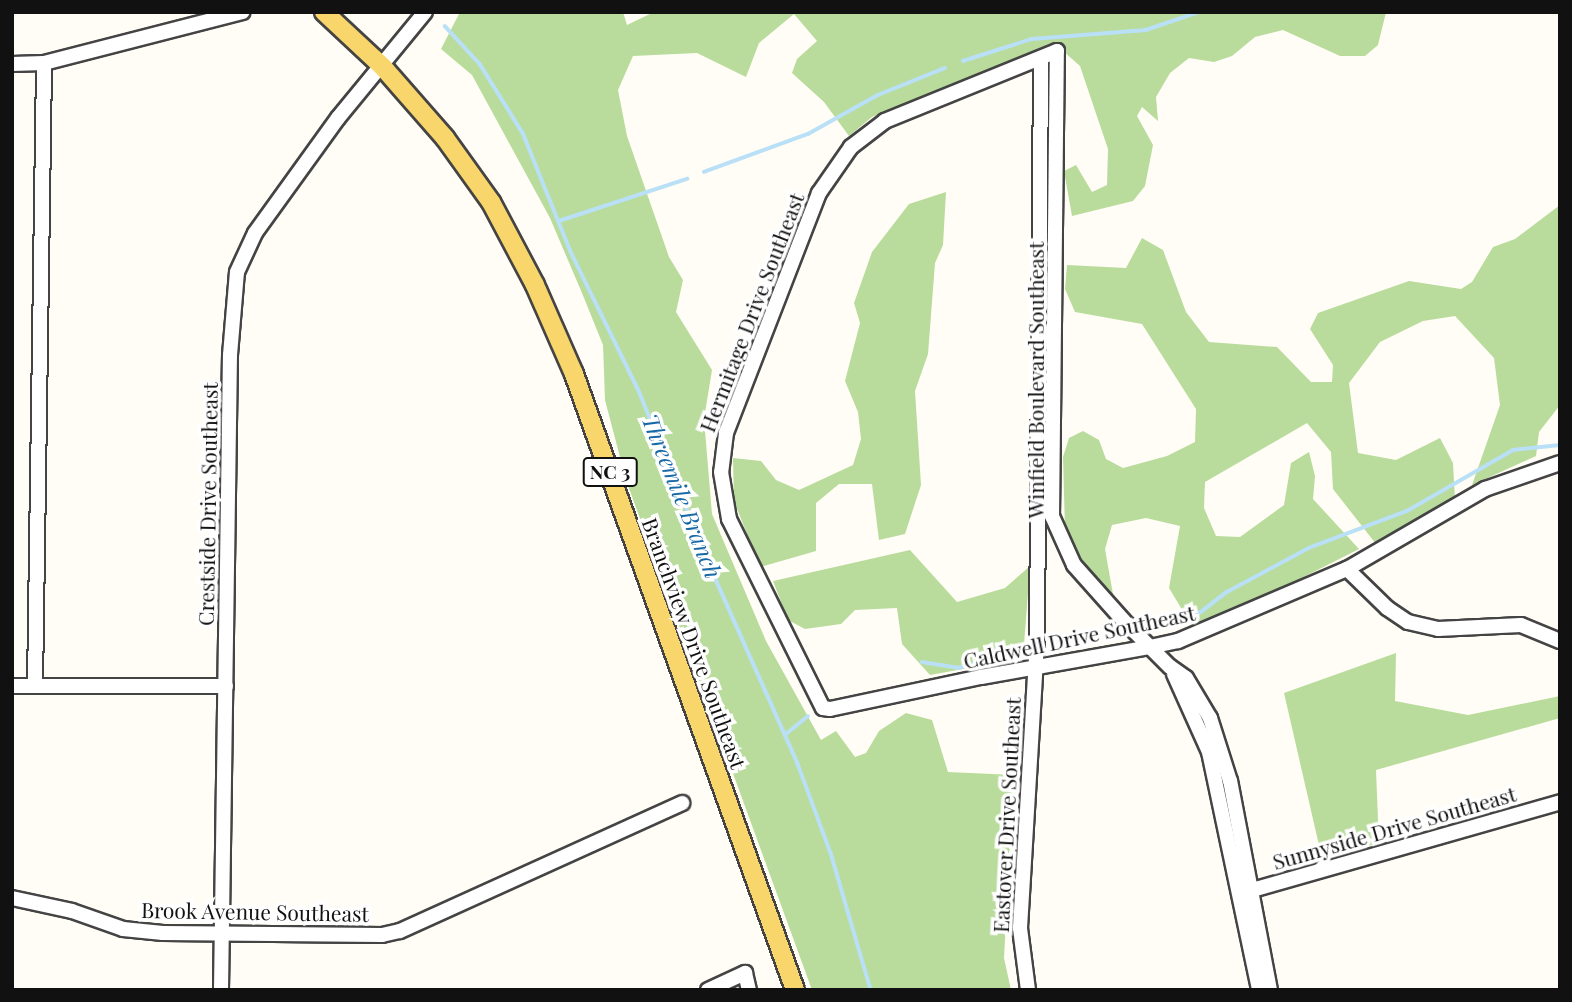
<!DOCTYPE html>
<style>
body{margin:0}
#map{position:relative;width:1572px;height:1002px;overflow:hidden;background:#fffdf5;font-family:"Playfair Display",serif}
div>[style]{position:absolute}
.forest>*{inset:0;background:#b9dc9c}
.stream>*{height:3.5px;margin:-1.75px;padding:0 1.75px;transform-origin:1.75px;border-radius:1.75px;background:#b9e0f7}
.roads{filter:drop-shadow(2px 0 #444) drop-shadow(-2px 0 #444) drop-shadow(0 2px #444) drop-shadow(0 -2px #444)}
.minor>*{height:14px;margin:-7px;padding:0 7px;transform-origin:7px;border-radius:7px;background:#fff}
.major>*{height:18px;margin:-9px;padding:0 9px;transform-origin:9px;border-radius:9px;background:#f9d66b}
span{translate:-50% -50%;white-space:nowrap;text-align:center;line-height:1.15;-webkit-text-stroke:7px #fff;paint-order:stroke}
.shield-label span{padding:2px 5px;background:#fff;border:2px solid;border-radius:5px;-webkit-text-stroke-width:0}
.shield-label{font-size:19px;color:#111;font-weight:700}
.street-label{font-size:21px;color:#111}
.water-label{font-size:23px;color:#1768a6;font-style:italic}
.frame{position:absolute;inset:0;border:14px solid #111;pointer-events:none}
</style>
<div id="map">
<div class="forest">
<div style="clip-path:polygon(460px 12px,623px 12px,627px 25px,654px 12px,1386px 12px,1378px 45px,1365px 56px,1340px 56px,1283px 30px,1255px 37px,1232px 56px,1214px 62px,1189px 58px,1170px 73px,1156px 97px,1158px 121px,1142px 107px,1137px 116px,1153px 145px,1145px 186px,1133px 201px,1072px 216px,1064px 171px,1076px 165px,1092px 192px,1107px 185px,1108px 149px,1080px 66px,1054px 43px,872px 117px,849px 136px,824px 102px,792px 73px,797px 59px,817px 41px,794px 14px,759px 43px,746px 77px,697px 53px,633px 56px,618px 90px,627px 136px,669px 257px,683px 280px,676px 312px,712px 370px,704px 419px,712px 514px,766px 641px,821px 740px,836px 731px,855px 757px,866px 753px,879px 731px,906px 713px,932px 720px,948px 772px,1014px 775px,1004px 958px,1011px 990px,812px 990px,626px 480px,605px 400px,603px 345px,582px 293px,550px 218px,472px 75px,441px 49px)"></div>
<div style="clip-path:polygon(946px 192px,943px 245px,935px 263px,928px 354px,915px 391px,921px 485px,905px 534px,879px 540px,872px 484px,839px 484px,816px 503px,816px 551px,760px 567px,734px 501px,733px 458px,761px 461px,776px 480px,799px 490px,853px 465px,861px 439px,858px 412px,845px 381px,860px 323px,854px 303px,872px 252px,909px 204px)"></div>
<div style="clip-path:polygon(1560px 205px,1560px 405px,1539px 432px,1536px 456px,1472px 485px,1500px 405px,1494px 358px,1455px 316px,1423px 321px,1380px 342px,1349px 383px,1358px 453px,1396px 460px,1440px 438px,1453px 463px,1455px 499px,1376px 544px,1333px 489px,1331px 452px,1307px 423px,1205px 482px,1204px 508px,1216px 536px,1240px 537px,1284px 505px,1291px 463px,1309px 452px,1315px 476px,1313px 499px,1359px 549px,1244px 607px,1192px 626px,1169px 588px,1180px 526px,1146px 518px,1112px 525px,1105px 549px,1114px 600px,1080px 557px,1065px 529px,1063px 457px,1069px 438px,1083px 431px,1099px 440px,1106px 459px,1123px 468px,1167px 456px,1195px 442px,1196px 409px,1142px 324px,1075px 312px,1065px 289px,1067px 265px,1126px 268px,1142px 238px,1163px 250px,1186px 312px,1209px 342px,1277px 347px,1311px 382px,1332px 382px,1333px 365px,1310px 329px,1318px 313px,1409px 281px,1461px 289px,1472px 282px,1493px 247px,1515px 239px)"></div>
<div style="clip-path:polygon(910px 550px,957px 602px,1005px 588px,1030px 566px,1023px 658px,930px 675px,902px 644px,897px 608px,855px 610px,841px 624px,805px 629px,788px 620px,773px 581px)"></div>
<div style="clip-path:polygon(1396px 653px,1395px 701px,1468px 715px,1560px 696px,1560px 718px,1376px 770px,1379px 844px,1321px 854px,1284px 693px)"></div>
</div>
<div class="stream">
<div style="left:445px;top:26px;width:52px;rotate:47.4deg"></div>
<div style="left:480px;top:64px;width:81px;rotate:58.1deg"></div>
<div style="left:523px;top:133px;width:128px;rotate:68deg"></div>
<div style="left:571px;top:252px;width:155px;rotate:63.9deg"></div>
<div style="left:639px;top:391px;width:199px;rotate:67.8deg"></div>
<div style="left:714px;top:575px;width:207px;rotate:66deg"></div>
<div style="left:798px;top:764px;width:95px;rotate:69.7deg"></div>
<div style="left:831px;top:853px;width:143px;rotate:73.7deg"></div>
<div style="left:963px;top:61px;width:72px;rotate:-17.7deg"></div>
<div style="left:1032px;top:39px;width:114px;rotate:-4.5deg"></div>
<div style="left:1146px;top:30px;width:56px;rotate:-18.8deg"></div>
<div style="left:704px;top:172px;width:111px;rotate:-20.1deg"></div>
<div style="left:808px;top:134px;width:80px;rotate:-29.1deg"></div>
<div style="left:878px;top:95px;width:72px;rotate:-21.9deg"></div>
<div style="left:559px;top:221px;width:135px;rotate:-18.2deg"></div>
<div style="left:1152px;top:627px;width:17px;rotate:-3deg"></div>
<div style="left:1169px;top:626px;width:35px;rotate:-24deg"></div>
<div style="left:1201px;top:612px;width:33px;rotate:-38deg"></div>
<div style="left:1227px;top:592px;width:93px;rotate:-28.2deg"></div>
<div style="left:1309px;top:548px;width:105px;rotate:-20.7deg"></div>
<div style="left:1407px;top:511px;width:122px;rotate:-29.9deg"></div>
<div style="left:1513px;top:450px;width:47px;rotate:-6.1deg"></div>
<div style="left:1052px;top:643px;width:73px;rotate:-7.9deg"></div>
<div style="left:922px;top:662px;width:36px;rotate:9deg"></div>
<div style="left:958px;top:668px;width:67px;rotate:-15.5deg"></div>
<div style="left:786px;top:734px;width:28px;rotate:-39deg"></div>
</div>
<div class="roads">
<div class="minor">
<div style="left:12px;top:64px;width:32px;rotate:-2deg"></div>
<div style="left:44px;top:63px;width:205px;rotate:-14.4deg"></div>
<div style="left:1347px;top:569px;width:56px;rotate:44.3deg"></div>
<div style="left:1387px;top:608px;width:25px;rotate:34deg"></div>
<div style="left:1408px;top:622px;width:31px;rotate:13deg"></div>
<div style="left:1438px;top:629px;width:83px;rotate:-2.8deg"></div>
<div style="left:1521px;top:625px;width:42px;rotate:22.3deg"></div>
<div style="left:1174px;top:674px;width:85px;rotate:65.8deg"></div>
<div style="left:1209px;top:752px;width:243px;rotate:78.1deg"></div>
<div style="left:12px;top:686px;width:214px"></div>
<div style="left:35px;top:686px;width:623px;rotate:-89.17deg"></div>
<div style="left:1245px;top:892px;width:328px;rotate:-15.9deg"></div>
<div style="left:12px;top:898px;width:61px;rotate:12.2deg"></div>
<div style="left:72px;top:911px;width:54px;rotate:19.4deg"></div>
<div style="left:123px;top:929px;width:40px;rotate:5.7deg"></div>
<div style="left:163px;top:933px;width:219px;rotate:0.5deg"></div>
<div style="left:382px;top:935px;width:18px;rotate:-13deg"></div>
<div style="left:400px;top:931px;width:310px;rotate:-24.4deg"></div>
<div style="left:221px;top:990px;width:635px;rotate:-89.19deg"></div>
<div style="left:230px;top:355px;width:83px;rotate:-85.2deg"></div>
<div style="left:237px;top:272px;width:43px;rotate:-65.2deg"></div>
<div style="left:255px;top:233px;width:142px;rotate:-54.2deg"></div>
<div style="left:338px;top:118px;width:137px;rotate:-50.6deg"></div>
<div style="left:708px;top:990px;width:41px;rotate:-24.7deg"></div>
<div style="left:745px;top:973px;width:17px;rotate:77deg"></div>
<div style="left:1028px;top:990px;width:63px;rotate:-97.4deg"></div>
<div style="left:1020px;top:928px;width:285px;rotate:-86.6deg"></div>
<div style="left:1037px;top:644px;width:586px;rotate:-89.61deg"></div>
<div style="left:1270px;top:990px;width:213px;rotate:-100.8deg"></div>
<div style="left:1230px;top:781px;width:66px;rotate:-107.6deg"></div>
<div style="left:1210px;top:718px;width:47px;rotate:-121deg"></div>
<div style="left:1186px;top:678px;width:19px;rotate:-145deg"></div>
<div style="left:1170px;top:667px;width:66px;rotate:-135deg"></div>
<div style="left:1123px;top:620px;width:74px;rotate:-131.7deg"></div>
<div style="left:1074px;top:565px;width:54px;rotate:-114.2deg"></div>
<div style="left:1052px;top:516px;width:465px;rotate:-89.4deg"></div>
<div style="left:1057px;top:51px;width:186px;rotate:157.9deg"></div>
<div style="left:885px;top:121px;width:43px;rotate:142.6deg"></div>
<div style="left:851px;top:147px;width:56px;rotate:124.8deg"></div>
<div style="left:819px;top:193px;width:257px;rotate:111.2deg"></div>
<div style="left:726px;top:433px;width:39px;rotate:97deg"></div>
<div style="left:721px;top:472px;width:48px;rotate:80.3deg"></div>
<div style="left:729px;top:519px;width:211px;rotate:63.6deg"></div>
<div style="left:823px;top:708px;width:7px;rotate:8deg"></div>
<div style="left:830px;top:709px;width:154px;rotate:-12deg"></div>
<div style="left:981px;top:677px;width:172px;rotate:-10.1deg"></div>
<div style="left:1150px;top:647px;width:29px;rotate:-12deg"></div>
<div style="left:1178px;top:641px;width:184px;rotate:-23.1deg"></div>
<div style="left:1347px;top:569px;width:160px;rotate:-30.1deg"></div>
<div style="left:1485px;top:489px;width:79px;rotate:-19.1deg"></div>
</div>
<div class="major">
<div style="left:324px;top:12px;width:79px;rotate:43deg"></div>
<div style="left:382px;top:66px;width:96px;rotate:48.8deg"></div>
<div style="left:445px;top:138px;width:79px;rotate:54.3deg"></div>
<div style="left:491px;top:202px;width:94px;rotate:62.1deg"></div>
<div style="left:535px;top:285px;width:97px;rotate:66.3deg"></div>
<div style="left:574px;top:374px;width:654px;rotate:70.26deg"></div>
</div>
</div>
<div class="shield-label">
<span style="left:610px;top:472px">NC 3</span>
</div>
<div class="street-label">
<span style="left:751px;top:312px;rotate:-69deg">Hermitage Drive Southeast</span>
<span style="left:1035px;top:380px;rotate:-90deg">Winfield Boulevard Southeast</span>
<span style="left:207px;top:504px;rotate:-89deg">Crestside Drive Southeast</span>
<span style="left:1079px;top:636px;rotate:-12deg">Caldwell Drive Southeast</span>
<span style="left:695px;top:643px;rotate:70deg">Branchview Drive Southeast</span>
<span style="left:1006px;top:815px;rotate:-87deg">Eastover Drive Southeast</span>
<span style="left:1394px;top:827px;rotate:-16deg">Sunnyside Drive Southeast</span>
<span style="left:255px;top:911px;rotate:1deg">Brook Avenue Southeast</span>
</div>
<div class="water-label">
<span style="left:682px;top:496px;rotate:68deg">Threemile Branch</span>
</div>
<div class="frame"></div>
</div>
